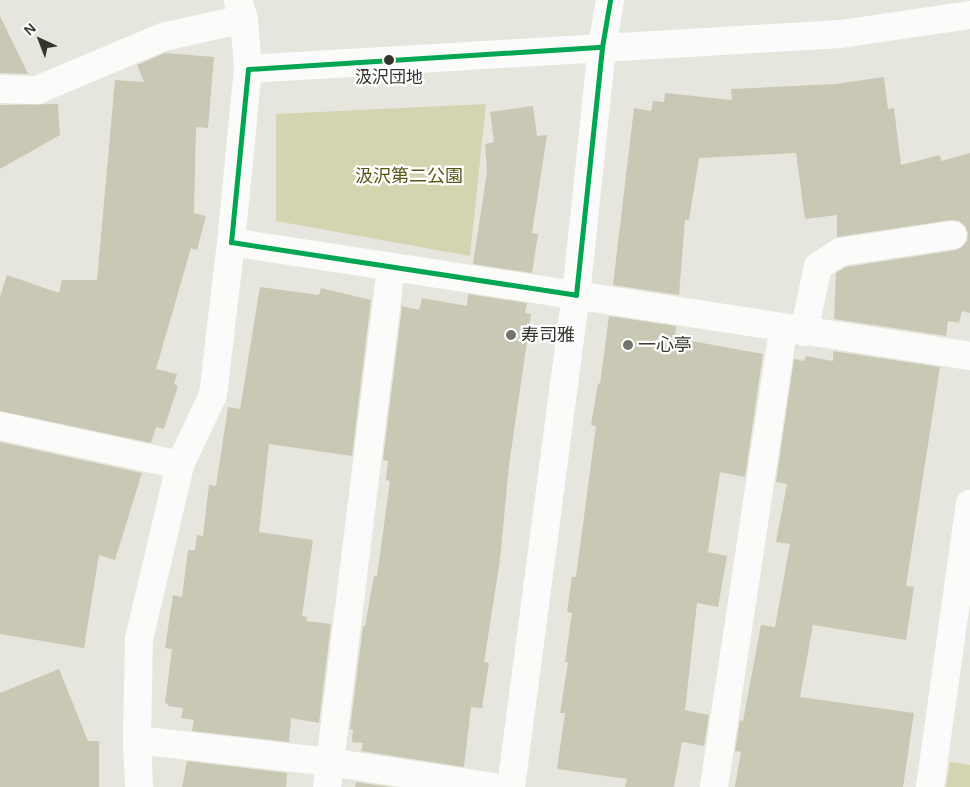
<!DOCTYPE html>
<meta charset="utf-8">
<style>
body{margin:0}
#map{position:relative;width:970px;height:787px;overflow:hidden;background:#e6e6df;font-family:Helvetica,"Noto Sans JP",sans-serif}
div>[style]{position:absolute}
.green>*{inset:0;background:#d4d4b1}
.building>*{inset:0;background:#c8c8b4}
.minor>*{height:28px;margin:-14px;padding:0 14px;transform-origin:14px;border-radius:14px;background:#fbfbfa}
.bus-1>*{height:5px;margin:-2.5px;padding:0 2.5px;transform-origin:2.5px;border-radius:2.5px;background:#00a651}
.dots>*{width:14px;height:14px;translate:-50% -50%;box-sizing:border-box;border:2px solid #fff;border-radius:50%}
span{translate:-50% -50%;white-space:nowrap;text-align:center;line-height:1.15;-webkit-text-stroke:4.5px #fff;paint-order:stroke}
.bus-label{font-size:17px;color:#353530}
.park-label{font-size:18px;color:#595716}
.poi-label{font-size:18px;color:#353530}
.left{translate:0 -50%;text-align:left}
.north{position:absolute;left:15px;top:15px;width:50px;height:50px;-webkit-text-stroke:4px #fff;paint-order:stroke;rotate:317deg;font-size:14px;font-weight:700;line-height:20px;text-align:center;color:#353530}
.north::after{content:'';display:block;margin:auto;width:18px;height:22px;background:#353530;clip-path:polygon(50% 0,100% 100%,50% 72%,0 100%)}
</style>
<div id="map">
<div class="green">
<div style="clip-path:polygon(486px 104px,470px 256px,276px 221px,276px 114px)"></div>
<div style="clip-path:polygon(950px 762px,970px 765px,970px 787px,946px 787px)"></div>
</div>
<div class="building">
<div style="clip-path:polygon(0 16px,28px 74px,0 73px)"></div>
<div style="clip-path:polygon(165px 53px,214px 57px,208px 128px,196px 127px,194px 213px,206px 216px,197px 250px,191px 248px,156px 369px,177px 374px,174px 384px,178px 386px,164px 429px,156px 427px,151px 443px,0 411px,0 297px,7px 275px,59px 293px,62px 280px,97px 280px,115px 80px,144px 82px,137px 65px)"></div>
<div style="clip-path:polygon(884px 77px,888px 109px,894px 108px,901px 165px,940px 155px,941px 161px,970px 153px,970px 313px,962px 311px,959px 323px,948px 321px,946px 336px,834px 319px,836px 273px,846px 267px,956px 250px,962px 247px,967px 241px,968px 233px,965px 226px,959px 221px,951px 220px,837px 237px,837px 215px,805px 219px,796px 153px,699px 158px,689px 220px,685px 220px,679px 295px,613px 285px,634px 108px,651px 111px,653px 101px,664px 102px,665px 93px,732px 100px,731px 89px,836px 84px)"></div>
<div style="clip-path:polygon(58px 104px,60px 135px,0 169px,0 105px)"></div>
<div style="clip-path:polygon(533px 106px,537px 136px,547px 135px,532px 233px,538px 234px,532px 273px,473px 264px,487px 172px,485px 144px,494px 142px,490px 112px)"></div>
<div style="clip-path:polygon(260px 287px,319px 295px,321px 288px,371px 300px,352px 456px,269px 444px,259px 532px,313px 540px,302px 616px,307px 617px,306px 621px,331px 624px,319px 723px,291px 718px,289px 742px,192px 731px,194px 720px,181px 718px,183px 708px,168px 706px,168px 704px,165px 703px,172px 649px,165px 648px,173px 595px,182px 597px,188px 550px,195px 550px,197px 535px,203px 536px,209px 485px,216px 486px,228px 407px,240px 409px)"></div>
<div style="clip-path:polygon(468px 294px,527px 303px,525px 313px,531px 314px,509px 465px,500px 560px,484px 662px,489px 663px,482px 708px,471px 707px,464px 767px,361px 751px,363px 743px,352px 742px,353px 730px,350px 729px,363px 626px,365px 626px,374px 576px,377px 576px,390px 481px,386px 480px,388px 461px,383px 460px,402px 306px,419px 310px,422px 298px,467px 306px)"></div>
<div style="clip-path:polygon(609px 316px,676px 326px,675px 338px,763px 354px,745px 477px,720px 472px,708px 552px,727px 556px,718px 607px,697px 603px,685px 710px,709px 715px,704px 746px,682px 742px,674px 787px,625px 787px,627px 779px,557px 769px,565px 713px,560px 713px,568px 662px,565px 662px,572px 613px,567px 612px,572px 577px,576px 577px,596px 426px,591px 425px,598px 383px,600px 384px)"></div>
<div style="clip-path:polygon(833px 351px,940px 367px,906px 586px,914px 587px,906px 640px,813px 625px,800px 697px,914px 713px,903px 787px,735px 787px,741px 752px,735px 751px,740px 720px,743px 721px,761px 625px,775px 627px,790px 544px,776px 542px,787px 484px,776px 482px,794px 359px,804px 361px,806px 356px,833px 361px)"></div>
<div style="clip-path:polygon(0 442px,142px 473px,115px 560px,99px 555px,84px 648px,0 634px)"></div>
<div style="clip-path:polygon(59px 669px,88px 741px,99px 741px,99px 787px,0 787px,0 693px)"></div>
<div style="clip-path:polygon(187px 761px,287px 773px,286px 787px,182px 787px)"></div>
<div style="clip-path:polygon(356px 782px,390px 787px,355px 787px)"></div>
</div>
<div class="minor">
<div style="left:248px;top:69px;width:594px;rotate:-3.38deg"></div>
<div style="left:841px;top:34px;width:130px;rotate:-8.4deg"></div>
<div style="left:0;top:89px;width:37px;rotate:2deg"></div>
<div style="left:37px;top:90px;width:137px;rotate:-22.8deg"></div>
<div style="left:163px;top:37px;width:83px;rotate:-12.5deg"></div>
<div style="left:231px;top:242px;width:748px;rotate:8.77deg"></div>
<div style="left:804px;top:332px;width:67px;rotate:-78deg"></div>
<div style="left:818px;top:266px;width:26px;rotate:-32deg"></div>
<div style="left:840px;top:252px;width:114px;rotate:-8.6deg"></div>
<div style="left:0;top:426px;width:184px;rotate:12.2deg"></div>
<div style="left:137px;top:740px;width:193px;rotate:6.5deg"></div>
<div style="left:329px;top:762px;width:167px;rotate:8.6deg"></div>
<div style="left:139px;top:787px;width:47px;rotate:-92.4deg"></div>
<div style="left:137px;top:740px;width:101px;rotate:-88.9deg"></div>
<div style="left:139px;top:639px;width:179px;rotate:-76.7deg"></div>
<div style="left:180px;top:465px;width:77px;rotate:-64.8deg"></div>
<div style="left:213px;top:395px;width:154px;rotate:-83.3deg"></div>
<div style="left:231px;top:242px;width:174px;rotate:-84.4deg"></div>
<div style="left:248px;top:69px;width:50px;rotate:-94.6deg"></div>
<div style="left:244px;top:19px;width:20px;rotate:-108deg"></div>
<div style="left:327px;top:787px;width:524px;rotate:-82.98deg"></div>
<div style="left:511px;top:787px;width:496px;rotate:-82.5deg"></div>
<div style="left:576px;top:295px;width:249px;rotate:-84deg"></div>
<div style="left:602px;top:47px;width:48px;rotate:-80.3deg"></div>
<div style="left:714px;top:787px;width:463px;rotate:-81.4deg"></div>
<div style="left:930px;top:787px;width:286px;rotate:-82deg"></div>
</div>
<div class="bus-1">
<div style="left:248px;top:69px;width:174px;rotate:95.6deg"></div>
<div style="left:231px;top:242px;width:349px;rotate:8.7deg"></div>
<div style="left:576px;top:295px;width:249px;rotate:-84deg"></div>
<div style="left:602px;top:47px;width:48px;rotate:-80.3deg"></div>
<div style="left:248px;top:69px;width:355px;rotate:-3.6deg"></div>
</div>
<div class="dots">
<div style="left:389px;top:60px;background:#353530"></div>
<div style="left:511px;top:335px;background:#73736d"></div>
<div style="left:628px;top:345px;background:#73736d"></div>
</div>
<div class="bus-label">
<span style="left:389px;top:78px">汲沢団地</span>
</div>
<div class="park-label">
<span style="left:409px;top:176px">汲沢第二公園</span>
</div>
<div class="poi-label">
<span class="left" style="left:521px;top:335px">寿司雅</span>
<span class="left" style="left:638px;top:345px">一心亭</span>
</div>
<div class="north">N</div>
</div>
